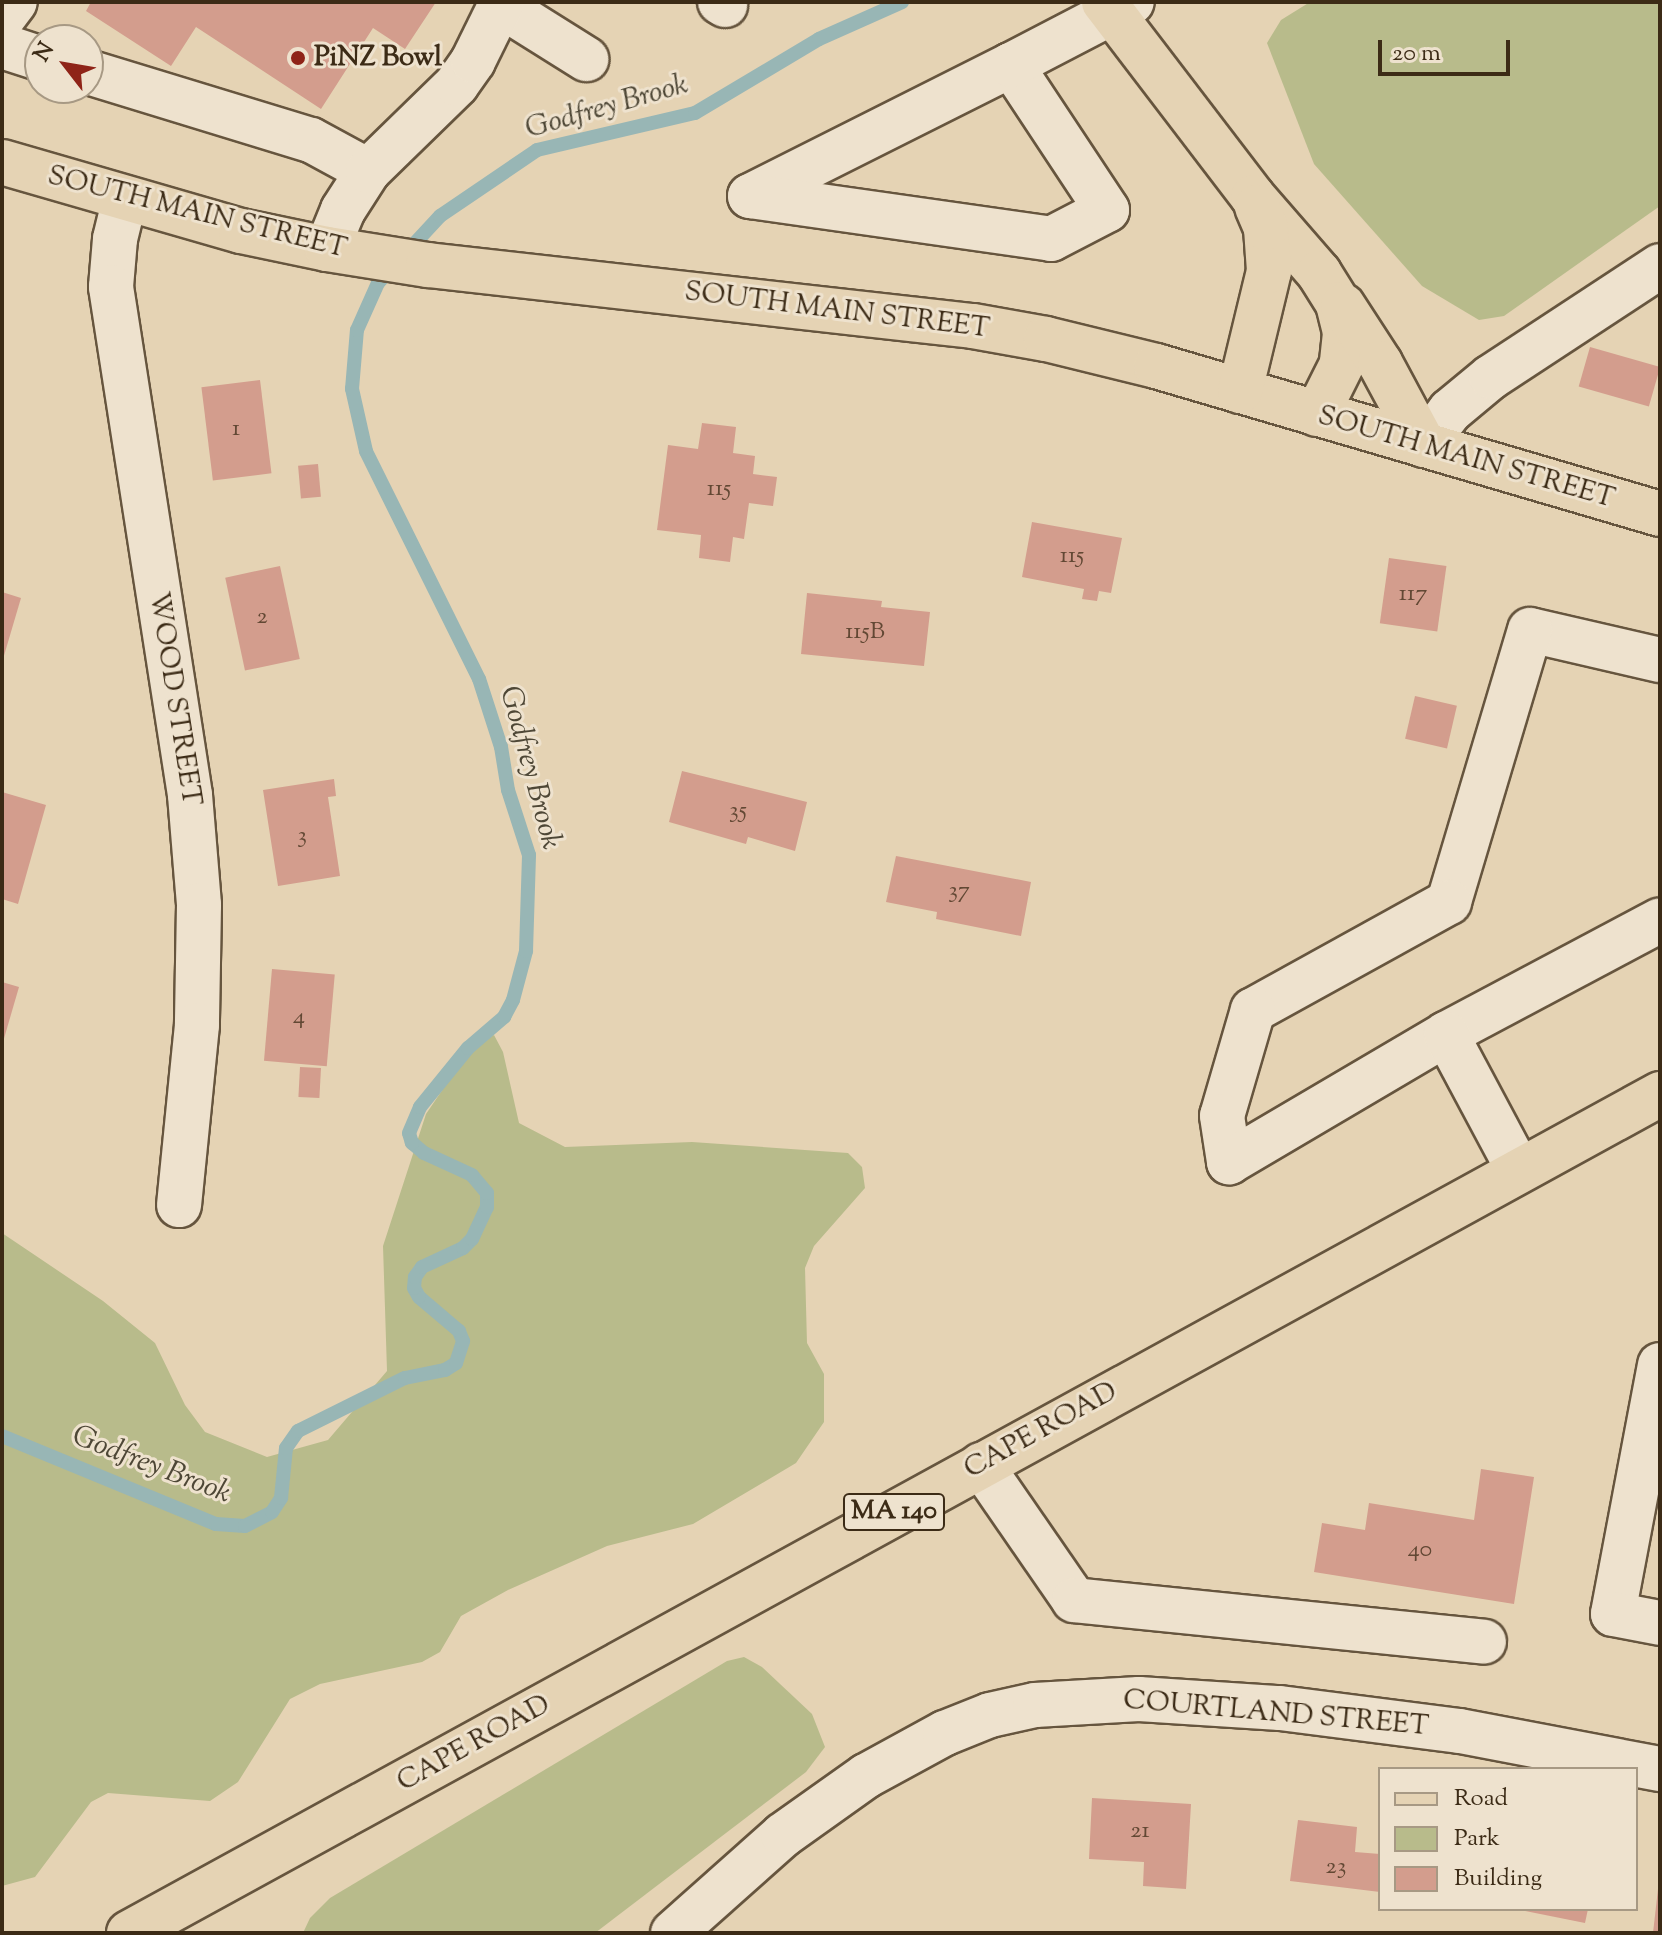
<!DOCTYPE html>
<style>
body{margin:0}
#map{position:relative;width:1662px;height:1935px;overflow:hidden;background:#e5d3b4;font-family:"Sorts Mill Goudy",serif}
div>[style]{position:absolute}
.green>*{inset:0;background:#b8bb8b}
.stream>*{height:14px;margin:-7px;padding:0 7px;transform-origin:7px;border-radius:7px;background:#98b6b5}
.building>*{inset:0;background:#d39d8d;transform-origin:0 0}
.roads{filter:drop-shadow(2px 0 #66553e) drop-shadow(-2px 0 #66553e) drop-shadow(0 2px #66553e) drop-shadow(0 -2px #66553e)}
.minor>*{height:44px;margin:-22px;padding:0 22px;transform-origin:22px;border-radius:22px;background:#eee2ce}
.major>*{height:44px;margin:-22px;padding:0 22px;transform-origin:22px;border-radius:22px;background:#e5d3b4}
.dots>*{width:22px;height:22px;translate:-50% -50%;box-sizing:border-box;border:4px solid #eee2ce;border-radius:50%}
span{translate:-50% -50%;white-space:nowrap;text-align:center;line-height:1.15;-webkit-text-stroke:6px #eee2ce;paint-order:stroke}
.number-label{font-size:24px;color:#624834}
.number-label span{-webkit-text-stroke-width:0}
.shield-label span{padding:2px 6px;background:#eee2ce;border:2px solid;border-radius:6px;-webkit-text-stroke-width:0}
.shield-label{font-size:26px;color:#3c2b16;font-weight:700}
.poi-label{font-size:28px;color:#3c2b16;font-weight:700}
.left{translate:0 -50%;text-align:left}
.street-label{font-size:28px;color:#3c2b16}
.water-label{font-size:30px;color:#4e4736;font-style:italic}
.frame{position:absolute;inset:0;border:4px solid #3c2b16;pointer-events:none}
.legend{position:absolute;left:1378px;top:1767px;width:260px;height:144px;box-sizing:border-box;background:#eee2ce;border:2px solid #a79984;margin:0;padding:10px 14px;list-style:none;font-size:24px;color:#3c2b16}
.legend li{display:flex;align-items:center;gap:16px;height:40px}
.legend b{width:40px;border:2px solid #a79984}
.north{position:absolute;left:24px;top:24px;width:80px;height:80px;box-sizing:border-box;background:#eee2ce;border:2px solid #a79984;border-radius:50%;rotate:301deg;font-size:22px;font-weight:700;line-height:32px;text-align:center;color:#3c2b16}
.north::after{content:'';display:block;margin:auto;width:28px;height:36px;background:#8f2418;clip-path:polygon(50% 0,100% 100%,50% 72%,0 100%)}
.scale{position:absolute;left:1378px;top:40px;width:132px;height:36px;box-sizing:border-box;border:4px solid #3c2b16;border-top:0;padding-left:10px;font-size:24px;line-height:28px;white-space:nowrap;color:#3c2b16;-webkit-text-stroke:6px #eee2ce;paint-order:stroke}
</style>
<div id="map">
<div class="green">
<div style="clip-path:polygon(1310px 2px,1660px 2px,1660px 206px,1504px 316px,1479px 320px,1422px 286px,1314px 164px,1267px 43px,1281px 20px)"></div>
<div style="clip-path:polygon(494px 1035px,503px 1052px,519px 1123px,565px 1147px,692px 1142px,848px 1153px,862px 1167px,865px 1188px,814px 1246px,805px 1268px,807px 1343px,824px 1374px,824px 1422px,796px 1463px,693px 1524px,607px 1546px,508px 1590px,461px 1616px,440px 1652px,422px 1662px,320px 1684px,290px 1699px,238px 1782px,210px 1801px,108px 1793px,91px 1802px,35px 1877px,2px 1886px,2px 1233px,103px 1301px,155px 1343px,185px 1405px,205px 1432px,267px 1457px,328px 1440px,387px 1371px,383px 1246px,426px 1114px,473px 1045px)"></div>
<div style="clip-path:polygon(744px 1657px,762px 1667px,812px 1714px,825px 1747px,806px 1772px,595px 1933px,303px 1933px,310px 1918px,330px 1898px,727px 1661px)"></div>
</div>
<div class="stream">
<div style="left:2px;top:1436px;width:231px;rotate:22.4deg"></div>
<div style="left:216px;top:1524px;width:29px;rotate:4deg"></div>
<div style="left:245px;top:1526px;width:30px;rotate:-27deg"></div>
<div style="left:272px;top:1512px;width:17px;rotate:-57deg"></div>
<div style="left:281px;top:1498px;width:50px;rotate:-84.3deg"></div>
<div style="left:286px;top:1448px;width:21px;rotate:-55deg"></div>
<div style="left:298px;top:1431px;width:119px;rotate:-26.4deg"></div>
<div style="left:405px;top:1378px;width:41px;rotate:-11.3deg"></div>
<div style="left:445px;top:1370px;width:13px;rotate:-32deg"></div>
<div style="left:456px;top:1363px;width:23px;rotate:-72deg"></div>
<div style="left:463px;top:1341px;width:11px;rotate:-112deg"></div>
<div style="left:459px;top:1331px;width:52px;rotate:-139.6deg"></div>
<div style="left:419px;top:1297px;width:10px;rotate:-119deg"></div>
<div style="left:414px;top:1288px;width:11px;rotate:-85deg"></div>
<div style="left:415px;top:1277px;width:12px;rotate:-55deg"></div>
<div style="left:422px;top:1267px;width:45px;rotate:-24.9deg"></div>
<div style="left:463px;top:1248px;width:13px;rotate:-45deg"></div>
<div style="left:472px;top:1239px;width:35px;rotate:-65deg"></div>
<div style="left:487px;top:1207px;width:14px;rotate:-90deg"></div>
<div style="left:487px;top:1193px;width:23px;rotate:-130deg"></div>
<div style="left:472px;top:1175px;width:53px;rotate:-155.4deg"></div>
<div style="left:424px;top:1153px;width:16px;rotate:-140deg"></div>
<div style="left:412px;top:1143px;width:10px;rotate:-107deg"></div>
<div style="left:409px;top:1133px;width:28px;rotate:-67deg"></div>
<div style="left:420px;top:1107px;width:76px;rotate:-50.9deg"></div>
<div style="left:468px;top:1048px;width:48px;rotate:-40.7deg"></div>
<div style="left:504px;top:1017px;width:19px;rotate:-62deg"></div>
<div style="left:513px;top:1000px;width:51px;rotate:-75.1deg"></div>
<div style="left:526px;top:951px;width:96px;rotate:-88.2deg"></div>
<div style="left:529px;top:855px;width:68px;rotate:-107.9deg"></div>
<div style="left:508px;top:790px;width:44px;rotate:-99.2deg"></div>
<div style="left:501px;top:747px;width:71px;rotate:-107.9deg"></div>
<div style="left:479px;top:679px;width:254px;rotate:-116.4deg"></div>
<div style="left:366px;top:451px;width:64px;rotate:-102.7deg"></div>
<div style="left:352px;top:389px;width:59px;rotate:-85.2deg"></div>
<div style="left:357px;top:330px;width:51px;rotate:-65.9deg"></div>
<div style="left:378px;top:283px;width:91px;rotate:-47.2deg"></div>
<div style="left:440px;top:216px;width:117px;rotate:-34.2deg"></div>
<div style="left:537px;top:150px;width:162px;rotate:-13.2deg"></div>
<div style="left:695px;top:113px;width:144px;rotate:-30.8deg"></div>
<div style="left:819px;top:39px;width:91px;rotate:-24deg"></div>
</div>
<div class="building">
<div style="clip-path:polygon(91px 2px,436px 2px,405px 49px,373px 28px,321px 109px,196px 27px,171px 66px,86px 11px)"></div>
<div style="left:1590px;top:347px;width:73px;height:41px;rotate:16deg"></div>
<div style="left:260px;top:380px;width:94px;height:59px;rotate:83deg"></div>
<div style="clip-path:polygon(702px 423px,736px 427px,733px 453px,755px 456px,753px 474px,777px 477px,773px 506px,749px 503px,744px 539px,733px 537px,730px 562px,699px 558px,701px 535px,657px 530px,668px 445px,698px 449px)"></div>
<div style="left:318px;top:464px;width:33px;height:20px;rotate:85deg"></div>
<div style="clip-path:polygon(1032px 522px,1122px 538px,1111px 593px,1099px 591px,1097px 601px,1082px 599px,1084px 589px,1022px 577px)"></div>
<div style="left:1389px;top:558px;width:58px;height:66px;rotate:8deg"></div>
<div style="left:280px;top:566px;width:95px;height:56px;rotate:78deg"></div>
<div style="clip-path:polygon(2px 592px,21px 598px,3px 659px,2px 659px)"></div>
<div style="clip-path:polygon(807px 593px,882px 601px,881px 607px,930px 612px,924px 666px,801px 654px)"></div>
<div style="left:1415px;top:696px;width:43px;height:44px;rotate:13deg"></div>
<div style="clip-path:polygon(682px 771px,807px 802px,795px 851px,748px 837px,746px 844px,669px 822px)"></div>
<div style="clip-path:polygon(334px 779px,336px 796px,328px 797px,340px 876px,278px 886px,263px 790px)"></div>
<div style="clip-path:polygon(2px 792px,46px 805px,18px 904px,2px 899px)"></div>
<div style="clip-path:polygon(896px 856px,1031px 882px,1021px 936px,936px 919px,937px 912px,886px 902px)"></div>
<div style="left:272px;top:969px;width:63px;height:92px;rotate:5deg"></div>
<div style="clip-path:polygon(2px 982px,19px 987px,3px 1042px,2px 1042px)"></div>
<div style="left:300px;top:1067px;width:21px;height:30px;rotate:3deg"></div>
<div style="clip-path:polygon(1481px 1469px,1534px 1477px,1514px 1604px,1314px 1572px,1322px 1523px,1365px 1530px,1369px 1503px,1474px 1520px)"></div>
<div style="clip-path:polygon(1092px 1798px,1191px 1804px,1186px 1889px,1143px 1886px,1144px 1862px,1089px 1859px)"></div>
<div style="clip-path:polygon(1298px 1820px,1357px 1827px,1355px 1852px,1380px 1854px,1380px 1892px,1290px 1881px)"></div>
<div style="clip-path:polygon(1658px 1889px,1660px 1933px,1653px 1933px)"></div>
<div style="clip-path:polygon(1515px 1909px,1588px 1909px,1585px 1923px)"></div>
</div>
<div class="roads">
<div class="minor">
<div style="left:720px;top:2px;width:6px;rotate:31deg"></div>
<div style="left:500px;top:5px;width:102px;rotate:32.1deg"></div>
<div style="left:2px;top:19px;width:21px;rotate:-53deg"></div>
<div style="left:2px;top:46px;width:40px;rotate:18deg"></div>
<div style="left:1011px;top:65px;width:292px;rotate:153.3deg"></div>
<div style="left:750px;top:196px;width:304px;rotate:8.1deg"></div>
<div style="left:1051px;top:239px;width:63px;rotate:-27.4deg"></div>
<div style="left:1107px;top:210px;width:174px;rotate:-123.5deg"></div>
<div style="left:1011px;top:65px;width:136px;rotate:-27.5deg"></div>
<div style="left:88px;top:72px;width:233px;rotate:17deg"></div>
<div style="left:311px;top:140px;width:65px;rotate:28.5deg"></div>
<div style="left:125px;top:198px;width:42px;rotate:103.7deg"></div>
<div style="left:115px;top:239px;width:48px;rotate:94.8deg"></div>
<div style="left:111px;top:287px;width:514px;rotate:81.16deg"></div>
<div style="left:190px;top:795px;width:110px;rotate:85.3deg"></div>
<div style="left:199px;top:905px;width:120px;rotate:91deg"></div>
<div style="left:197px;top:1025px;width:181px;rotate:95.7deg"></div>
<div style="left:327px;top:249px;width:42px;rotate:-67.7deg"></div>
<div style="left:343px;top:210px;width:46px;rotate:-57.3deg"></div>
<div style="left:368px;top:171px;width:124px;rotate:-44.3deg"></div>
<div style="left:457px;top:84px;width:28px;rotate:-55deg"></div>
<div style="left:473px;top:61px;width:66px;rotate:-63.8deg"></div>
<div style="left:1424px;top:445px;width:43px;rotate:-52.6deg"></div>
<div style="left:1450px;top:411px;width:53px;rotate:-39.7deg"></div>
<div style="left:1491px;top:377px;width:202px;rotate:-33.3deg"></div>
<div style="left:1660px;top:660px;width:133px;rotate:-167deg"></div>
<div style="left:1530px;top:630px;width:284px;rotate:106.6deg"></div>
<div style="left:1449px;top:902px;width:224px;rotate:151.1deg"></div>
<div style="left:1253px;top:1010px;width:110px;rotate:106.3deg"></div>
<div style="left:1222px;top:1116px;width:47px;rotate:81.3deg"></div>
<div style="left:1229px;top:1162px;width:252px;rotate:-30.5deg"></div>
<div style="left:1446px;top:1034px;width:242px;rotate:-28deg"></div>
<div style="left:1446px;top:1034px;width:153px;rotate:61.9deg"></div>
<div style="left:1660px;top:1365px;width:253px;rotate:100.7deg"></div>
<div style="left:1613px;top:1614px;width:48px;rotate:10.8deg"></div>
<div style="left:981px;top:1465px;width:164px;rotate:55.4deg"></div>
<div style="left:1074px;top:1600px;width:412px;rotate:5.8deg"></div>
<div style="left:673px;top:1933px;width:147px;rotate:-41.7deg"></div>
<div style="left:783px;top:1835px;width:102px;rotate:-35.4deg"></div>
<div style="left:866px;top:1776px;width:90px;rotate:-28.6deg"></div>
<div style="left:945px;top:1733px;width:48px;rotate:-21.8deg"></div>
<div style="left:990px;top:1715px;width:46px;rotate:-12.5deg"></div>
<div style="left:1035px;top:1705px;width:104px;rotate:-3.3deg"></div>
<div style="left:1139px;top:1699px;width:141px;rotate:3.7deg"></div>
<div style="left:1280px;top:1708px;width:181px;rotate:7.3deg"></div>
<div style="left:1460px;top:1731px;width:204px;rotate:10.8deg"></div>
</div>
<div class="major">
<div style="left:1104px;top:2px;width:245px;rotate:52.6deg"></div>
<div style="left:1253px;top:197px;width:101px;rotate:49deg"></div>
<div style="left:1319px;top:273px;width:36px;rotate:58deg"></div>
<div style="left:1338px;top:304px;width:30px;rotate:76deg"></div>
<div style="left:1345px;top:333px;width:31px;rotate:96deg"></div>
<div style="left:1342px;top:364px;width:56px;rotate:116.6deg"></div>
<div style="left:2px;top:162px;width:249px;rotate:16.1deg"></div>
<div style="left:241px;top:231px;width:88px;rotate:11.8deg"></div>
<div style="left:327px;top:249px;width:102px;rotate:9deg"></div>
<div style="left:428px;top:265px;width:548px;rotate:6.39deg"></div>
<div style="left:973px;top:326px;width:74px;rotate:10.1deg"></div>
<div style="left:1046px;top:339px;width:113px;rotate:13.8deg"></div>
<div style="left:1156px;top:366px;width:525px;rotate:16.36deg"></div>
<div style="left:1343px;top:306px;width:68px;rotate:57deg"></div>
<div style="left:1380px;top:363px;width:93px;rotate:61.8deg"></div>
<div style="left:1240px;top:391px;width:123px;rotate:-76.4deg"></div>
<div style="left:1269px;top:271px;width:43px;rotate:-94deg"></div>
<div style="left:1266px;top:228px;width:23px;rotate:-113deg"></div>
<div style="left:129px;top:1933px;width:1746px;rotate:-28.72deg"></div>
</div>
</div>
<div class="dots">
<div style="left:298px;top:58px;background:#8f2418"></div>
</div>
<div class="number-label">
<span style="left:236px;top:430px">1</span>
<span style="left:719px;top:490px">115</span>
<span style="left:1072px;top:557px">115</span>
<span style="left:1413px;top:595px">117</span>
<span style="left:262px;top:618px">2</span>
<span style="left:865px;top:633px">115B</span>
<span style="left:738px;top:812px">35</span>
<span style="left:302px;top:837px">3</span>
<span style="left:959px;top:892px">37</span>
<span style="left:299px;top:1018px">4</span>
<span style="left:1420px;top:1551px">40</span>
<span style="left:1140px;top:1832px">21</span>
<span style="left:1336px;top:1868px">23</span>
</div>
<div class="shield-label">
<span style="left:894px;top:1512px">MA 140</span>
</div>
<div class="poi-label">
<span class="left" style="left:314px;top:58px">PiNZ Bowl</span>
</div>
<div class="street-label">
<span style="left:197px;top:213px;rotate:14deg">SOUTH MAIN STREET</span>
<span style="left:837px;top:311px;rotate:7deg">SOUTH MAIN STREET</span>
<span style="left:1466px;top:458px;rotate:16deg">SOUTH MAIN STREET</span>
<span style="left:174px;top:699px;rotate:81deg">WOOD STREET</span>
<span style="left:1041px;top:1431px;rotate:-29deg">CAPE ROAD</span>
<span style="left:1276px;top:1714px;rotate:5deg">COURTLAND STREET</span>
<span style="left:474px;top:1744px;rotate:-29deg">CAPE ROAD</span>
</div>
<div class="water-label">
<span style="left:607px;top:108px;rotate:-16deg">Godfrey Brook</span>
<span style="left:529px;top:768px;rotate:75deg">Godfrey Brook</span>
<span style="left:151px;top:1466px;rotate:21deg">Godfrey Brook</span>
</div>
<div class="frame"></div>
<ul class="legend">
<li><b style="height:10px;background:#e5d3b4"></b>Road</li>
<li><b style="height:22px;background:#b8bb8b"></b>Park</li>
<li><b style="height:22px;background:#d39d8d"></b>Building</li>
</ul>
<div class="north">N</div>
<div class="scale">20 m</div>
</div>
